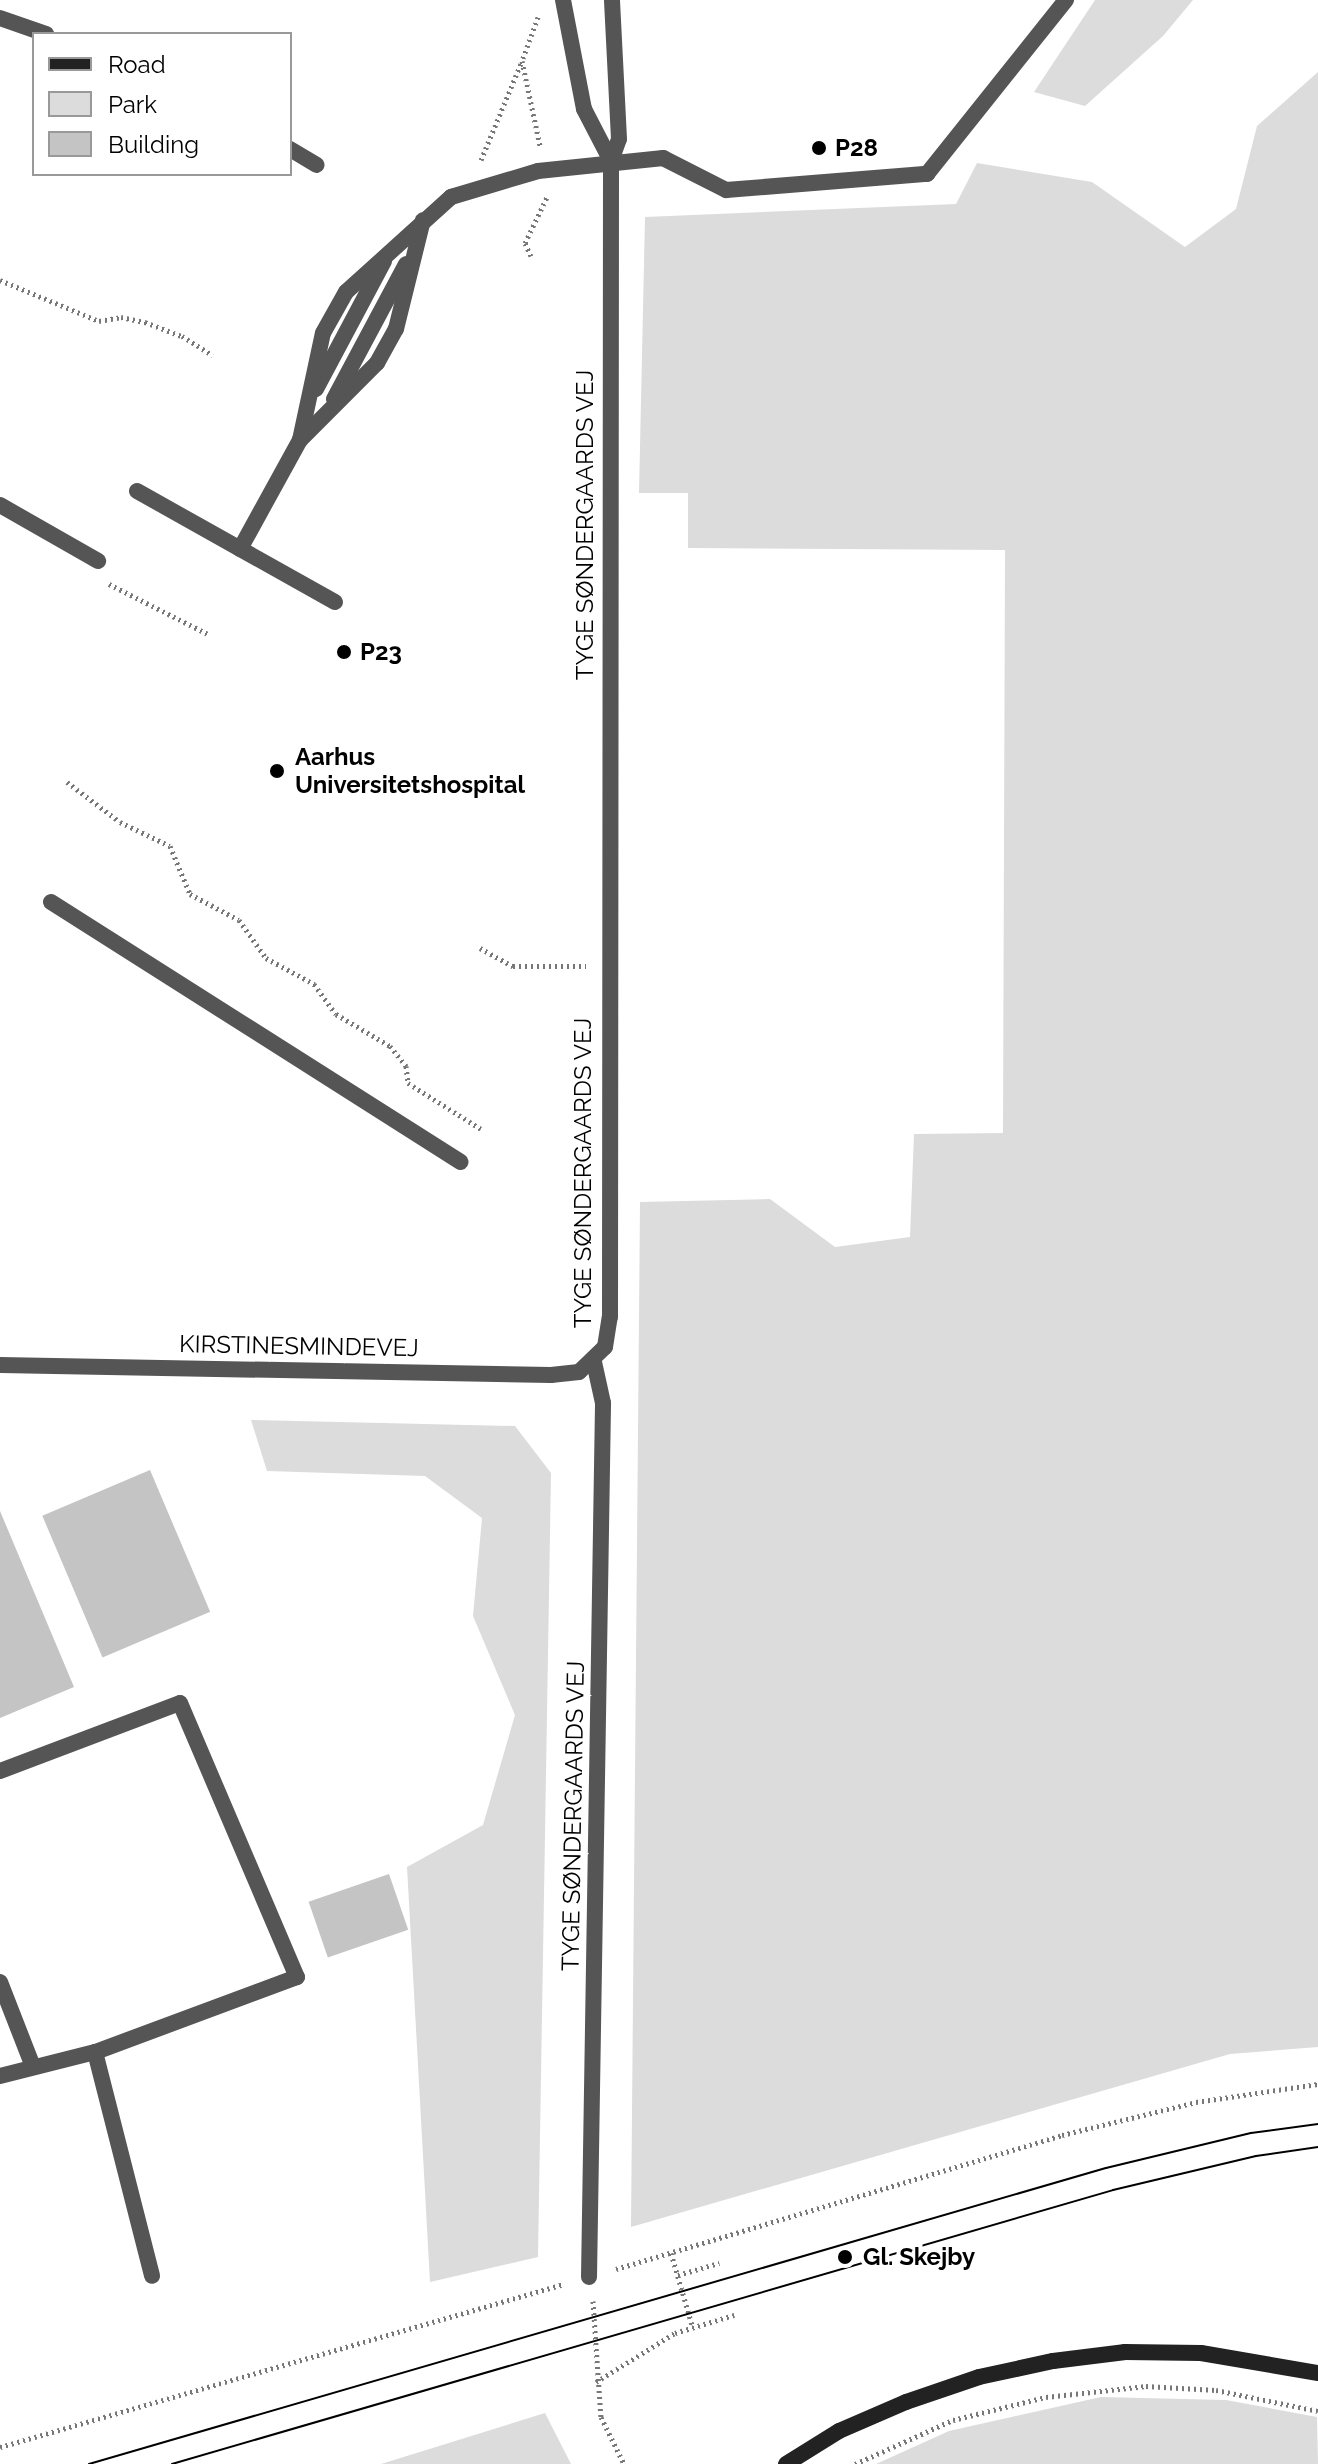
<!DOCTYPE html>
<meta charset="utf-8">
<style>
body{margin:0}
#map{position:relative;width:1318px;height:2464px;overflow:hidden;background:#fff;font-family:Raleway,sans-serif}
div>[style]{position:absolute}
.green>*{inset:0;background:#dcdcdc}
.building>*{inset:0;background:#c4c4c4;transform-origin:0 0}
.path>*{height:5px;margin-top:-2.5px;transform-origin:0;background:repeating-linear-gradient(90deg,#777 0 2px,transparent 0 6px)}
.lane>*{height:16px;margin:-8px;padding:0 8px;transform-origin:8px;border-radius:8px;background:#555}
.street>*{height:16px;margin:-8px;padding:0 8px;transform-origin:8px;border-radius:8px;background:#555}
.secondary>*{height:16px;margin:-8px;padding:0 8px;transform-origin:8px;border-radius:8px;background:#222}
.tram>*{height:2px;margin:-1px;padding:0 1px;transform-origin:1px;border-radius:1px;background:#000}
.dots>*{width:22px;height:22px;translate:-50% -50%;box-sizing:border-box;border:4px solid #fff;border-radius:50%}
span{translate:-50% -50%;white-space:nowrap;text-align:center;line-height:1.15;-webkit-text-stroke:8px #fff;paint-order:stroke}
.poi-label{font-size:24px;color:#000;font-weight:700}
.left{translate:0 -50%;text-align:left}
.street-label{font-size:24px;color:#000}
.legend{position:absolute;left:32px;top:32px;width:260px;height:144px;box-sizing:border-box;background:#fff;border:2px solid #999;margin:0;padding:10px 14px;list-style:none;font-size:24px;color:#000}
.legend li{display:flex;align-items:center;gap:16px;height:40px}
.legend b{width:40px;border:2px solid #999}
</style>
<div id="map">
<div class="green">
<div style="clip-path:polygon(1095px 0,1193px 0,1163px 36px,1085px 106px,1034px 92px)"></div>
<div style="clip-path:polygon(1318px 72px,1318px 2047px,1230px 2054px,631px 2227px,640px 1202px,770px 1199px,835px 1247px,910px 1237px,914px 1134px,1003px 1133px,1005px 550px,688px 548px,688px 493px,639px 493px,645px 217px,956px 204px,977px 163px,1092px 182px,1185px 247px,1236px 209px,1257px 126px)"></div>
<div style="clip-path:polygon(251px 1420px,515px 1426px,551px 1473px,538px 2257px,430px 2282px,407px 1867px,483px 1825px,515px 1715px,473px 1616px,482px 1518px,425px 1476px,267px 1471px)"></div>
<div style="clip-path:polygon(1101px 2397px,1226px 2400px,1317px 2417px,1318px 2464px,876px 2464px,949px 2431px)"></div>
<div style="clip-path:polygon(545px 2413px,571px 2464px,381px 2464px)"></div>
</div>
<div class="building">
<div style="left:150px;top:1470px;width:154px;height:117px;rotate:67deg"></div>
<div style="clip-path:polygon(0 1511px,74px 1687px,0 1718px)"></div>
<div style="left:389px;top:1874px;width:59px;height:85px;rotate:71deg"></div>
</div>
<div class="path">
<div style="left:538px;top:17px;width:47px;rotate:110deg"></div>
<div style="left:522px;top:61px;width:87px;rotate:78deg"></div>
<div style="left:481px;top:160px;width:107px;rotate:-67.5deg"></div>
<div style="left:531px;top:256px;width:14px;rotate:-115deg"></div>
<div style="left:525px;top:243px;width:53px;rotate:-64.4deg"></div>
<div style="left:0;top:280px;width:107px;rotate:22.5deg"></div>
<div style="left:99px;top:321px;width:22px;rotate:-10deg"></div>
<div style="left:121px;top:317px;width:25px;rotate:12deg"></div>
<div style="left:145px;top:322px;width:40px;rotate:21deg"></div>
<div style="left:182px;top:336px;width:36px;rotate:32deg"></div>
<div style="left:109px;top:584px;width:113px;rotate:26.8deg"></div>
<div style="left:67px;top:782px;width:66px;rotate:37deg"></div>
<div style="left:120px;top:822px;width:55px;rotate:25.6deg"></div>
<div style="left:170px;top:846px;width:52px;rotate:67.4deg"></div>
<div style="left:190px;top:894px;width:55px;rotate:28deg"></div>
<div style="left:239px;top:920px;width:47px;rotate:54.6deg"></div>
<div style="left:266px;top:958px;width:55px;rotate:28.4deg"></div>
<div style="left:314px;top:984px;width:37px;rotate:54deg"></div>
<div style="left:336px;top:1014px;width:63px;rotate:30.7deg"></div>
<div style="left:390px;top:1046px;width:26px;rotate:51deg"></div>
<div style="left:406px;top:1066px;width:17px;rotate:83deg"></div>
<div style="left:408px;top:1083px;width:86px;rotate:32.2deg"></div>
<div style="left:480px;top:948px;width:38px;rotate:29deg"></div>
<div style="left:513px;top:966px;width:73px"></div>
<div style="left:671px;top:2253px;width:78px;rotate:73.7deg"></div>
<div style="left:616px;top:2269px;width:466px;rotate:-16.7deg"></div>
<div style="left:1062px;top:2135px;width:138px;rotate:-13.8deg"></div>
<div style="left:1196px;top:2102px;width:123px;rotate:-8.4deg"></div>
<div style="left:678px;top:2275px;width:43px;rotate:-16.3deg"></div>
<div style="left:593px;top:2301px;width:116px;rotate:86.1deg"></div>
<div style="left:601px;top:2417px;width:52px;rotate:63.9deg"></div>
<div style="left:596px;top:2382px;width:93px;rotate:-31.8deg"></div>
<div style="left:675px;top:2333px;width:62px;rotate:-17deg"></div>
<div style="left:0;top:2447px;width:587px;rotate:-16.12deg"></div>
<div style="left:855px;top:2464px;width:107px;rotate:-24.2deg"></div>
<div style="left:953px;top:2420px;width:96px;rotate:-13.9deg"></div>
<div style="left:1046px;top:2397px;width:101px;rotate:-6.3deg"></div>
<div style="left:1146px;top:2386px;width:70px;rotate:3.3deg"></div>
<div style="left:1216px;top:2390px;width:104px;rotate:11.6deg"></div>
</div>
<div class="lane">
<div style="left:0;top:18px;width:49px;rotate:19.2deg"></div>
<div style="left:290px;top:149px;width:31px;rotate:31deg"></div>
<div style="left:316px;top:389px;width:145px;rotate:-62deg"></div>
<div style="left:334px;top:399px;width:153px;rotate:-61.9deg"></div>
<div style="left:300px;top:440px;width:109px;rotate:-77.9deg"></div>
<div style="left:323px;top:333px;width:47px;rotate:-60.7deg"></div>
<div style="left:346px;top:292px;width:142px;rotate:-42.1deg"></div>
<div style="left:451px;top:197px;width:91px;rotate:-16.6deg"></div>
<div style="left:538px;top:171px;width:126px;rotate:-5.9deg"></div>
<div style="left:663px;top:158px;width:71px;rotate:26.9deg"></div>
<div style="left:726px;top:190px;width:202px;rotate:-4.6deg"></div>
<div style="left:927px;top:174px;width:223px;rotate:-51.4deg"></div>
<div style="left:137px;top:491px;width:227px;rotate:29.3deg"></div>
<div style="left:0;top:505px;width:113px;rotate:29.7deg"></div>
<div style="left:240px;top:549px;width:124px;rotate:-61.2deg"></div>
<div style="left:300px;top:440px;width:109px;rotate:-45deg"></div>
<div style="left:377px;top:363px;width:39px;rotate:-61deg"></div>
<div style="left:396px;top:329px;width:112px;rotate:-76.1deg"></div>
<div style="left:51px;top:902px;width:485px;rotate:32.4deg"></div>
<div style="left:0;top:1771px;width:192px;rotate:-20.7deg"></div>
<div style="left:180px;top:1703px;width:298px;rotate:66.9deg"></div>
<div style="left:297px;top:1977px;width:215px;rotate:159.6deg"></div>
<div style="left:95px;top:2052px;width:98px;rotate:165.8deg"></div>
<div style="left:0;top:1982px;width:88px;rotate:68.7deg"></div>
<div style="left:95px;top:2052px;width:231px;rotate:75.7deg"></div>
</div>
<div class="street">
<div style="left:563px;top:0;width:111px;rotate:79.1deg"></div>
<div style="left:584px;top:109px;width:59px;rotate:62.6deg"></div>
<div style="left:0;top:1365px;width:551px;rotate:1.04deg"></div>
<div style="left:551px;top:1375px;width:28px;rotate:-6deg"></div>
<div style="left:579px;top:1372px;width:36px;rotate:-44deg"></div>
<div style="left:605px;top:1347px;width:30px;rotate:-81deg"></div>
<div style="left:610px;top:1317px;width:1156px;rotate:-89.95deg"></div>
<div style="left:611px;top:161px;width:23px;rotate:-70deg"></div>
<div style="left:619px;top:139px;width:139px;rotate:-92.9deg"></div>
<div style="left:589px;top:2277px;width:874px;rotate:-89.08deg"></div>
<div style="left:603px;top:1403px;width:42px;rotate:-102.4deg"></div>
</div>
<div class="secondary">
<div style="left:786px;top:2464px;width:62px;rotate:-31.9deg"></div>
<div style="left:839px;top:2431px;width:73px;rotate:-23.4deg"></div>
<div style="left:906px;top:2402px;width:77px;rotate:-18.9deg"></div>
<div style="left:979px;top:2377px;width:76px;rotate:-12.2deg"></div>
<div style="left:1053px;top:2361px;width:73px;rotate:-7.1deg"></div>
<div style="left:1125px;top:2352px;width:76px;rotate:0.8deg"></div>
<div style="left:1201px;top:2353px;width:119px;rotate:9.7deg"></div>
</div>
<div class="tram">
<div style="left:89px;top:2464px;width:1059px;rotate:-16.23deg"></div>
<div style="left:1106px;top:2168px;width:149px;rotate:-13.6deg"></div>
<div style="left:1251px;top:2133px;width:68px;rotate:-7.7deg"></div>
<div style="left:172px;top:2464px;width:980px;rotate:-16.23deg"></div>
<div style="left:1113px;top:2190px;width:147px;rotate:-13.4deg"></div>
<div style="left:1256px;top:2156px;width:63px;rotate:-8.3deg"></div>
</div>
<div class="dots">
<div style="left:819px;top:148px;background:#000"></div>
<div style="left:344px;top:652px;background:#000"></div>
<div style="left:277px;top:771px;background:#000"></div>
<div style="left:845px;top:2257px;background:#000"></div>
</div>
<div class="poi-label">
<span class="left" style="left:835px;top:148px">P28</span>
<span class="left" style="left:360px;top:652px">P23</span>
<span class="left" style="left:295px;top:771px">Aarhus<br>Universitetshospital</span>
<span class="left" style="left:863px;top:2257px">Gl. Skejby</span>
</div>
<div class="street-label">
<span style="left:585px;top:525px;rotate:-90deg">TYGE SØNDERGAARDS VEJ</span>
<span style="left:583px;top:1173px;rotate:-90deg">TYGE SØNDERGAARDS VEJ</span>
<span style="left:299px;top:1346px;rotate:1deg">KIRSTINESMINDEVEJ</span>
<span style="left:573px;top:1816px;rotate:-89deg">TYGE SØNDERGAARDS VEJ</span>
</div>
<ul class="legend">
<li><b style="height:10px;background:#222"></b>Road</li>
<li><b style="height:22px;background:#dcdcdc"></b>Park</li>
<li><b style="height:22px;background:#c4c4c4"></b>Building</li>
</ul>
</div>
